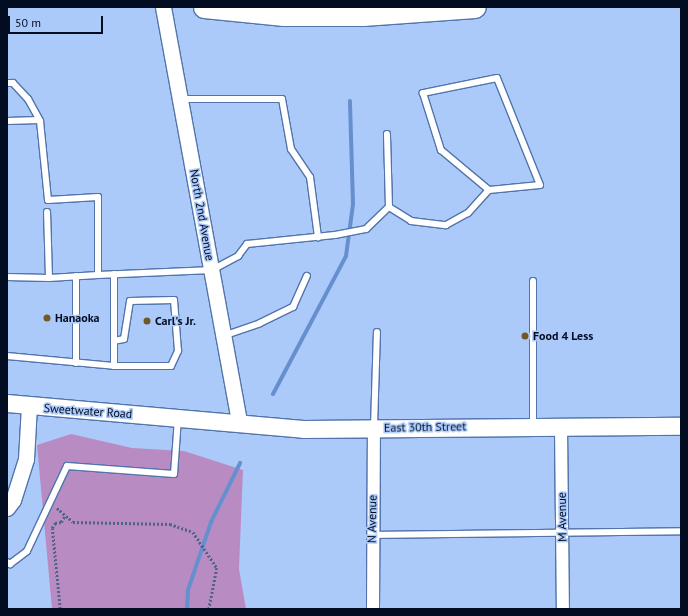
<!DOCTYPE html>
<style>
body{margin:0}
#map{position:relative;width:688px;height:616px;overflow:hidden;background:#abcafa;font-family:"PT Sans",sans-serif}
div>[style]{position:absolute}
.green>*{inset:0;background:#b88cc3}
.stream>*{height:4px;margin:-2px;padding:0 2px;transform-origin:2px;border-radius:2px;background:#668fd0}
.path>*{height:2.5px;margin-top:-1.25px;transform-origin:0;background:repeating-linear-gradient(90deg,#4f6384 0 2px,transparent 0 4px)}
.roads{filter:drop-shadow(1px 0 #5174ab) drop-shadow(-1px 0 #5174ab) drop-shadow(0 1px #5174ab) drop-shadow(0 -1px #5174ab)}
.service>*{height:6px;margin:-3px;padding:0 3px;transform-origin:3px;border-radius:3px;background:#fff}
.minor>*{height:12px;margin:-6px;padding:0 6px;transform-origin:6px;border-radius:6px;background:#fff}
.tertiary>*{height:15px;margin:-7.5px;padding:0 7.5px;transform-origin:7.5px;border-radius:7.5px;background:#fff}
.secondary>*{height:17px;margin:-8.5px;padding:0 8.5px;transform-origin:8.5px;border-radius:8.5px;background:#fff}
.motorway>*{height:21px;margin:-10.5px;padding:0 10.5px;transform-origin:10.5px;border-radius:10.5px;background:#fff}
.dots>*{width:11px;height:11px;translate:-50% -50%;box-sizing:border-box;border:2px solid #abcafa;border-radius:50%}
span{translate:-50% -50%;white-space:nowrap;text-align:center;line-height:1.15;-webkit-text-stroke:3px #abcafa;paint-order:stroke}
.street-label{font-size:12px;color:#020d21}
.poi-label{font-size:12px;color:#020d21;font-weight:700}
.left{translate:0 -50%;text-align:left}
.frame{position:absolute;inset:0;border:8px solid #020d21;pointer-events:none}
.scale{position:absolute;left:8px;top:16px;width:95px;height:18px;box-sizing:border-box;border:2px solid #020d21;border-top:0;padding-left:5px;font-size:12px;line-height:14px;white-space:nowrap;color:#020d21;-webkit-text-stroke:3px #abcafa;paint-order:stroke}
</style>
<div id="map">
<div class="green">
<div style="clip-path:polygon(71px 434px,132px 448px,184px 451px,243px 470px,239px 569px,246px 609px,52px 609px,37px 445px)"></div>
</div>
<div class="stream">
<div style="left:273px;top:394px;width:156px;rotate:-62.1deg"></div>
<div style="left:346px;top:256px;width:52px;rotate:-82.3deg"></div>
<div style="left:353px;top:204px;width:103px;rotate:-91.7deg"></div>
<div style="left:187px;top:609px;width:19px;rotate:-87deg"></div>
<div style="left:188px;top:590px;width:72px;rotate:-71.3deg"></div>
<div style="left:211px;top:522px;width:66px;rotate:-63.8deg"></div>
</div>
<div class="path">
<div style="left:57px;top:508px;width:21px;rotate:41deg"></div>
<div style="left:73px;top:522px;width:97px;rotate:1.2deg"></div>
<div style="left:170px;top:524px;width:24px;rotate:19deg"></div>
<div style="left:193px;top:532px;width:43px;rotate:56.3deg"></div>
<div style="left:217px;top:568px;width:42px;rotate:101deg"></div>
<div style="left:60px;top:609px;width:81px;rotate:-95.6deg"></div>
<div style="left:52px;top:528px;width:6px;rotate:-59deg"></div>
<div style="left:55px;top:523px;width:6px;rotate:-9deg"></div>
<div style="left:61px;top:522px;width:8px;rotate:-60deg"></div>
</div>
<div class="roads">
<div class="service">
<div style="left:7px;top:83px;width:6px"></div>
<div style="left:13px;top:83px;width:22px;rotate:47deg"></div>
<div style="left:28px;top:99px;width:25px;rotate:61deg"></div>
<div style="left:40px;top:121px;width:79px;rotate:84.2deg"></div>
<div style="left:48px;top:200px;width:50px;rotate:-3.4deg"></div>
<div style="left:98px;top:197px;width:78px;rotate:90deg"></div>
<div style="left:98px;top:275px;width:114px;rotate:-2.5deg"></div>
<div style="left:212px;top:270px;width:30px;rotate:-28deg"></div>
<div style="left:238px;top:256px;width:15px;rotate:-53deg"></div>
<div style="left:247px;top:244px;width:88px;rotate:-5.8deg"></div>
<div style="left:335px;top:235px;width:32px;rotate:-11deg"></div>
<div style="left:366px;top:229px;width:32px;rotate:-44deg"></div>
<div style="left:389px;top:207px;width:73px;rotate:-91.6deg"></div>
<div style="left:181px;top:99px;width:101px"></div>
<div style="left:282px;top:99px;width:51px;rotate:79.8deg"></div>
<div style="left:291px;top:149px;width:34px;rotate:56deg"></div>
<div style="left:310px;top:177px;width:61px;rotate:82.4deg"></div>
<div style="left:7px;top:121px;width:32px;rotate:-2deg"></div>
<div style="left:389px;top:207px;width:26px;rotate:32deg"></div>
<div style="left:411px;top:221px;width:35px;rotate:7deg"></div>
<div style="left:446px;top:225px;width:25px;rotate:-29deg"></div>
<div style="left:468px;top:213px;width:31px;rotate:-48deg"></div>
<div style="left:489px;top:190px;width:51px;rotate:-5.6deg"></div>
<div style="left:540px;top:185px;width:115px;rotate:-111.9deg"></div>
<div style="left:497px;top:78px;width:76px;rotate:168.5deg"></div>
<div style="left:423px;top:93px;width:60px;rotate:72.5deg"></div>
<div style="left:441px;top:150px;width:62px;rotate:39.8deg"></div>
<div style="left:7px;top:277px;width:42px;rotate:1.4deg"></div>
<div style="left:49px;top:278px;width:66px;rotate:-91.7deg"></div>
<div style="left:49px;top:278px;width:49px;rotate:-3.5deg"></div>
<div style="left:223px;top:336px;width:39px;rotate:-19deg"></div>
<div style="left:260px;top:323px;width:37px;rotate:-26deg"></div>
<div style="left:293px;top:307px;width:34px;rotate:-66deg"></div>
<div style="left:7px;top:356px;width:107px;rotate:5.3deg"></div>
<div style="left:114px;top:366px;width:92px;rotate:-90deg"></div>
<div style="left:76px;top:363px;width:87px;rotate:-90deg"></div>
<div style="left:114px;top:366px;width:57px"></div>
<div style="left:171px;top:366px;width:17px;rotate:-65deg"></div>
<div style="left:178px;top:351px;width:51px;rotate:-94.5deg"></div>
<div style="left:174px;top:300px;width:44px;rotate:178.7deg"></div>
<div style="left:130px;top:301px;width:38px;rotate:99deg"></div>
<div style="left:124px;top:339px;width:10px;rotate:169deg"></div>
<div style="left:374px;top:426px;width:94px;rotate:-88.2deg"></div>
<div style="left:533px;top:426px;width:145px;rotate:-90deg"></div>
<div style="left:371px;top:535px;width:310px;rotate:-0.7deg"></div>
<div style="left:7px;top:562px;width:4px;rotate:34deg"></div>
<div style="left:10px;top:564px;width:21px;rotate:-37deg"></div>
<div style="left:27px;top:551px;width:94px;rotate:-64.8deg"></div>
<div style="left:67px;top:466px;width:107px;rotate:4.3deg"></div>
<div style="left:174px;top:474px;width:56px;rotate:-85.9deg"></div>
</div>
<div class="minor">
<div style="left:561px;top:426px;width:183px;rotate:89.4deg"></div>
<div style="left:373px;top:609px;width:181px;rotate:-89.7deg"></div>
</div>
<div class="tertiary">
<div style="left:163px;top:7px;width:423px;rotate:79.6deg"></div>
<div style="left:7px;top:508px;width:10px;rotate:-53deg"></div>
<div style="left:13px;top:500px;width:43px;rotate:-72.4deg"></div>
<div style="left:26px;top:459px;width:53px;rotate:-86.8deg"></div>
</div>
<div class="secondary">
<div style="left:7px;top:403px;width:297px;rotate:5deg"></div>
<div style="left:303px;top:429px;width:378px;rotate:-0.5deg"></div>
</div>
<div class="motorway">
<div style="left:204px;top:7px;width:80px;rotate:5.7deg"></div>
<div style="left:284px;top:15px;width:79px"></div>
<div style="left:363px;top:15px;width:112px;rotate:-4.1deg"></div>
</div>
</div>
<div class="dots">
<div style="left:47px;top:318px;background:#725729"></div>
<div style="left:147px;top:321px;background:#725729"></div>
<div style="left:525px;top:336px;background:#725729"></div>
</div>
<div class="street-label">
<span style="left:202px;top:215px;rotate:80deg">North 2nd Avenue</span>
<span style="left:88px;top:411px;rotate:4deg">Sweetwater Road</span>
<span style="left:425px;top:427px;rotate:-1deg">East 30th Street</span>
<span style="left:562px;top:517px;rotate:-91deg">M Avenue</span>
<span style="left:372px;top:519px;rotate:-89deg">N Avenue</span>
</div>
<div class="poi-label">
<span class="left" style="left:55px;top:318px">Hanaoka</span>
<span class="left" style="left:155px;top:321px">Carl's Jr.</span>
<span class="left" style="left:533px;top:336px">Food 4 Less</span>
</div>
<div class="frame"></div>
<div class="scale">50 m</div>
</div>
